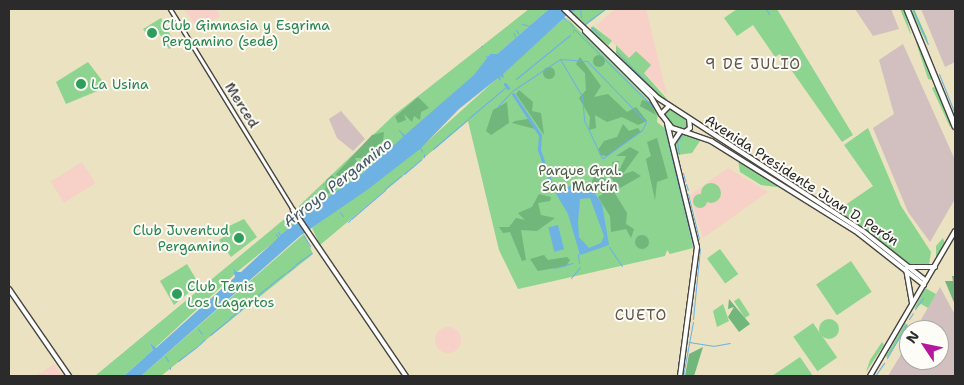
<!DOCTYPE html>
<meta charset="utf-8">
<style>
body{margin:0}
#map{position:relative;width:964px;height:385px;overflow:hidden;background:#eae2c0;font-family:"Shantell Sans",sans-serif}
div>[style]{position:absolute}
.built>*{inset:0;background:#f7d1c7;transform-origin:0 0}
.round{border-radius:50%}
.industrial>*{inset:0;background:#d2bfc0}
.green>*{inset:0;background:#8cd48f;transform-origin:0 0}
.forest>*{inset:0;background:#71b67a}
.water>*{inset:0;background:#6eb1e3;transform-origin:0 0}
.stream>*{height:1px;margin:-0.5px;padding:0 0.5px;transform-origin:0.5px;border-radius:0.5px;background:#6eb1e3}
.canal>*{height:3px;margin:-1.5px;padding:0 1.5px;transform-origin:1.5px;border-radius:1.5px;background:#6eb1e3}
.roads{filter:drop-shadow(1px 0 #484641) drop-shadow(-1px 0 #484641) drop-shadow(0 1px #484641) drop-shadow(0 -1px #484641)}
.tertiary>*{height:3px;margin:-1.5px;padding:0 1.5px;transform-origin:1.5px;border-radius:1.5px;background:#fff}
.secondary>*{height:4px;margin:-2px;padding:0 2px;transform-origin:2px;border-radius:2px;background:#fff}
.primary>*{height:4px;margin:-2px;padding:0 2px;transform-origin:2px;border-radius:2px;background:#fff}
.trunk>*{height:4.5px;margin:-2.25px;padding:0 2.25px;transform-origin:2.25px;border-radius:2.25px;background:#fff}
.dots>*{width:14px;height:14px;translate:-50% -50%;box-sizing:border-box;border:2px solid #fdfcf7;border-radius:50%}
span{translate:-50% -50%;white-space:nowrap;text-align:center;line-height:1.15;-webkit-text-stroke:4px #fdfcf7;paint-order:stroke}
.leisure-label{font-size:14px;color:#27864d}
.left{translate:0 -50%;text-align:left}
.right{translate:-100% -50%;text-align:right}
.street-label{font-size:14px;color:#2b2b2b}
.park-label{font-size:14px;color:#485e49}
.neighbourhood-label{font-size:15px;color:#615449;letter-spacing:1px}
.water-label{font-size:15px;color:#425a6b;font-style:italic}
.frame{position:absolute;inset:0;border:10px solid #2b2b2b;pointer-events:none}
.north{position:absolute;left:899px;top:320px;width:50px;height:50px;box-sizing:border-box;background:#fdfcf7;border:1px solid #a9a8a5;border-radius:50%;rotate:304deg;font-size:14px;font-weight:700;line-height:20px;text-align:center;color:#2b2b2b}
.north::after{content:'';display:block;margin:auto;width:18px;height:22px;background:#b5179e;clip-path:polygon(50% 0,100% 100%,50% 72%,0 100%)}
</style>
<div id="map">
<div class="built">
<div style="clip-path:polygon(184px 9px,216px 9px,220px 16px,197px 28px)"></div>
<div style="clip-path:polygon(615px 9px,646px 9px,667px 95px,596px 26px)"></div>
<div style="left:82px;top:162px;width:25px;height:37px;rotate:58deg"></div>
<div style="clip-path:polygon(728px 168px,768px 192px,703px 238px,690px 195px)"></div>
<div class="round" style="left:435px;top:327px;width:26px;height:26px"></div>
<div style="clip-path:polygon(54px 364px,63px 376px,36px 376px)"></div>
</div>
<div class="industrial">
<div style="clip-path:polygon(855px 9px,891px 9px,899px 29px,873px 36px)"></div>
<div style="clip-path:polygon(921px 9px,955px 9px,955px 62px,945px 67px)"></div>
<div style="clip-path:polygon(903px 44px,955px 160px,955px 199px,930px 242px,908px 212px,873px 128px,894px 114px,879px 60px)"></div>
<div style="clip-path:polygon(341px 111px,365px 139px,353px 151px,337px 138px,329px 119px)"></div>
<div style="clip-path:polygon(940px 287px,955px 315px,955px 376px,888px 376px,909px 341px,909px 360px,939px 360px,939px 330px,915px 330px)"></div>
</div>
<div class="green">
<div style="clip-path:polygon(529px 9px,549px 9px,497px 54px,490px 54px,474px 76px,364px 172px,303px 218px,299px 214px,299px 206px,394px 115px)"></div>
<div style="clip-path:polygon(577px 9px,607px 9px,586px 25px,569px 10px)"></div>
<div style="clip-path:polygon(737px 9px,777px 9px,853px 135px,842px 142px,780px 54px,775px 57px,753px 25px,737px 36px,724px 18px)"></div>
<div style="clip-path:polygon(900px 9px,904px 9px,911px 34px,910px 33px)"></div>
<div style="clip-path:polygon(914px 9px,927px 38px,928px 45px,911px 12px)"></div>
<div style="clip-path:polygon(565px 16px,658px 110px,657px 122px,667px 130px,693px 248px,670px 254px,667px 250px,665px 256px,518px 289px,499px 250px,468px 121px,320px 245px,312px 228px,420px 148px,563px 19px,569px 22px)"></div>
<div style="clip-path:polygon(161px 18px,176px 45px,169px 49px,159px 33px,149px 38px,143px 29px)"></div>
<div style="left:593px;top:26px;width:24px;height:6px;rotate:38deg"></div>
<div style="clip-path:polygon(915px 39px,932px 76px,931px 80px,928px 79px)"></div>
<div style="clip-path:polygon(616px 45px,629px 58px,636px 51px,651px 65px,644px 73px,667px 99px,660px 98px,616px 56px)"></div>
<div style="clip-path:polygon(88px 62px,107px 87px,66px 104px,56px 82px)"></div>
<div style="clip-path:polygon(936px 86px,952px 124px,950px 127px,932px 88px)"></div>
<div style="clip-path:polygon(671px 109px,689px 122px,686px 130px,669px 123px,664px 113px)"></div>
<div style="clip-path:polygon(868px 128px,901px 206px,931px 252px,929px 265px,909px 265px,865px 229px,835px 212px,873px 186px,844px 145px)"></div>
<div style="clip-path:polygon(681px 134px,702px 138px,692px 153px,677px 155px,674px 141px)"></div>
<div style="clip-path:polygon(738px 160px,777px 184px,777px 187px,761px 185px,740px 172px)"></div>
<div class="round" style="left:701px;top:183px;width:20px;height:20px"></div>
<div class="round" style="left:693px;top:194px;width:14px;height:14px"></div>
<div style="clip-path:polygon(288px 216px,294px 217px,296px 224px,237px 272px,155px 348px,149px 344px,153px 350px,124px 376px,95px 376px)"></div>
<div style="clip-path:polygon(244px 219px,257px 237px,231px 257px,219px 240px,230px 233px,227px 227px)"></div>
<div style="clip-path:polygon(304px 234px,313px 254px,161px 376px,141px 376px)"></div>
<div style="clip-path:polygon(943px 238px,945px 244px,936px 258px,936px 246px)"></div>
<div style="left:720px;top:249px;width:31px;height:16px;rotate:54deg"></div>
<div style="left:851px;top:261px;width:37px;height:42px;rotate:56deg"></div>
<div style="clip-path:polygon(187px 264px,199px 284px,174px 305px,160px 281px)"></div>
<div style="clip-path:polygon(925px 288px,936px 294px,928px 308px,921px 304px,914px 309px)"></div>
<div style="left:739px;top:298px;width:20px;height:6px;rotate:57deg"></div>
<div style="clip-path:polygon(723px 304px,729px 321px,717px 327px,713px 311px)"></div>
<div class="round" style="left:819px;top:319px;width:20px;height:20px"></div>
<div style="left:813px;top:323px;width:42px;height:24px;rotate:55deg"></div>
<div style="clip-path:polygon(905px 323px,908px 326px,887px 358px,886px 356px)"></div>
<div style="clip-path:polygon(882px 342px,884px 345px,866px 372px,870px 360px)"></div>
<div style="clip-path:polygon(800px 357px,813px 376px,772px 376px)"></div>
</div>
<div class="forest">
<div class="round" style="left:593px;top:55px;width:12px;height:12px"></div>
<div style="clip-path:polygon(580px 57px,601px 86px,594px 97px,608px 94px,627px 112px,636px 107px,647px 121px,638px 125px,622px 117px,607px 122px,595px 115px,596px 128px,589px 130px,590px 117px,579px 98px,586px 90px,585px 73px,576px 64px)"></div>
<div class="round" style="left:543px;top:67px;width:12px;height:12px"></div>
<div style="clip-path:polygon(519px 90px,533px 102px,532px 111px,541px 113px,544px 135px,516px 94px)"></div>
<div style="clip-path:polygon(418px 97px,429px 108px,421px 112px,420px 120px,414px 116px,412px 122px,404px 114px,406px 120px,398px 123px,395px 117px)"></div>
<div style="clip-path:polygon(642px 100px,651px 102px,656px 115px,640px 106px)"></div>
<div style="clip-path:polygon(507px 102px,509px 123px,491px 135px,486px 131px,493px 110px)"></div>
<div style="clip-path:polygon(528px 119px,535px 129px,512px 123px,515px 121px)"></div>
<div style="clip-path:polygon(623px 124px,629px 131px,638px 128px,641px 132px,607px 156px,600px 155px,598px 150px,604px 141px,617px 137px)"></div>
<div style="clip-path:polygon(384px 132px,383px 141px,362px 158px,355px 158px,357px 162px,340px 176px,335px 175px,372px 135px)"></div>
<div style="clip-path:polygon(657px 138px,668px 178px,657px 182px,655px 200px,646px 159px,651px 156px,647px 142px)"></div>
<div style="clip-path:polygon(630px 147px,639px 152px,622px 175px,633px 171px,641px 176px,620px 188px,608px 175px,614px 172px,612px 162px,619px 161px,616px 167px,620px 169px,626px 156px,616px 156px)"></div>
<div style="clip-path:polygon(332px 175px,336px 179px,329px 187px,338px 184px,325px 197px,326px 180px)"></div>
<div style="clip-path:polygon(595px 175px,606px 179px,627px 213px,626px 224px,634px 229px,631px 238px,626px 229px,611px 232px,610px 216px,598px 197px,603px 194px,590px 185px)"></div>
<div style="clip-path:polygon(539px 194px,551px 197px,550px 201px,538px 203px,541px 215px,555px 218px,537px 231px,521px 230px,526px 260px,522px 261px,510px 232px,503px 233px,499px 227px,509px 227px,516px 218px,525px 220px,518px 213px,532px 207px)"></div>
<div class="round" style="left:635px;top:235px;width:14px;height:14px"></div>
<div style="clip-path:polygon(544px 255px,548px 260px,567px 257px,570px 260px,566px 266px,538px 271px,530px 259px)"></div>
<div style="clip-path:polygon(952px 276px,955px 276px,955px 305px,945px 281px,953px 281px)"></div>
<div style="clip-path:polygon(729px 299px,750px 324px,739px 332px,728px 317px,734px 307px,728px 309px)"></div>
<div style="clip-path:polygon(703px 347px,694px 376px,685px 376px,689px 354px)"></div>
</div>
<div class="water">
<div style="clip-path:polygon(549px 9px,577px 9px,564px 17px,570px 23px,563px 19px,503px 74px,504px 78px,500px 76px,501px 81px,498px 78px,459px 109px,420px 149px,367px 190px,300px 236px,141px 376px,124px 376px,153px 350px,149px 343px,156px 348px,235px 277px,234px 272px,241px 272px,303px 215px,364px 172px,403px 137px,402px 133px,405px 135px,474px 75px,490px 54px,497px 54px)"></div>
<div style="clip-path:polygon(evenodd,581px 186px,592px 189px,602px 204px,609px 245px,580px 255px,568px 214px,552px 187px,581px 186px,590px 198px,604px 236px,601px 243px,589px 248px,579px 237px,578px 222px,580px 199px,590px 198px)"></div>
<div style="left:558px;top:225px;width:25px;height:10px;rotate:76deg"></div>
</div>
<div class="stream">
<div style="left:580px;top:9px;width:8px;rotate:83deg"></div>
<div style="left:766px;top:9px;width:6px;rotate:59deg"></div>
<div style="left:913px;top:9px;width:38px;rotate:67deg"></div>
<div style="left:570px;top:23px;width:5px;rotate:53deg"></div>
<div style="left:522px;top:24px;width:8px;rotate:14deg"></div>
<div style="left:585px;top:24px;width:25px;rotate:-37deg"></div>
<div style="left:591px;top:27px;width:12px;rotate:42deg"></div>
<div style="left:574px;top:29px;width:115px;rotate:44.6deg"></div>
<div style="left:516px;top:30px;width:4px;rotate:56deg"></div>
<div style="left:573px;top:32px;width:2px;rotate:-90deg"></div>
<div style="left:513px;top:33px;width:4px;rotate:56deg"></div>
<div style="left:481px;top:46px;width:1px;rotate:45deg"></div>
<div style="left:616px;top:51px;width:64px;rotate:45.6deg"></div>
<div style="left:486px;top:56px;width:5px;rotate:53deg"></div>
<div style="left:560px;top:59px;width:43px;rotate:59.3deg"></div>
<div style="left:582px;top:96px;width:24px;rotate:85deg"></div>
<div style="left:584px;top:120px;width:42px;rotate:64.7deg"></div>
<div style="left:939px;top:74px;width:43px;rotate:68.2deg"></div>
<div style="left:516px;top:79px;width:70px;rotate:-39.2deg"></div>
<div style="left:505px;top:84px;width:1px;rotate:90deg"></div>
<div style="left:512px;top:91px;width:58px;rotate:-33.7deg"></div>
<div style="left:560px;top:59px;width:27px;rotate:4deg"></div>
<div style="left:587px;top:61px;width:85px;rotate:46deg"></div>
<div style="left:646px;top:122px;width:9px;rotate:117deg"></div>
<div style="left:642px;top:130px;width:48px;rotate:144.3deg"></div>
<div style="left:498px;top:106px;width:19px;rotate:-47deg"></div>
<div style="left:469px;top:118px;width:48px;rotate:-40deg"></div>
<div style="left:664px;top:126px;width:123px;rotate:76.4deg"></div>
<div style="left:399px;top:130px;width:5px;rotate:53deg"></div>
<div style="left:420px;top:148px;width:4px;rotate:56deg"></div>
<div style="left:433px;top:149px;width:46px;rotate:-40.6deg"></div>
<div style="left:679px;top:154px;width:12px;rotate:-99deg"></div>
<div style="left:677px;top:142px;width:9px;rotate:-54deg"></div>
<div style="left:424px;top:157px;width:3px;rotate:-90deg"></div>
<div style="left:683px;top:173px;width:8px;rotate:76deg"></div>
<div style="left:404px;top:174px;width:23px;rotate:-40deg"></div>
<div style="left:325px;top:182px;width:2px;rotate:90deg"></div>
<div style="left:323px;top:184px;width:1px;rotate:90deg"></div>
<div style="left:686px;top:184px;width:6px;rotate:72deg"></div>
<div style="left:385px;top:189px;width:22px;rotate:-39deg"></div>
<div style="left:329px;top:190px;width:5px;rotate:53deg"></div>
<div style="left:688px;top:194px;width:46px;rotate:76.3deg"></div>
<div style="left:340px;top:212px;width:5px;rotate:53deg"></div>
<div style="left:351px;top:219px;width:45px;rotate:-40.5deg"></div>
<div style="left:293px;top:220px;width:4px;rotate:45deg"></div>
<div style="left:348px;top:222px;width:3px;rotate:-45deg"></div>
<div style="left:278px;top:232px;width:4px;rotate:56deg"></div>
<div style="left:276px;top:234px;width:4px;rotate:56deg"></div>
<div style="left:304px;top:236px;width:12px;rotate:59deg"></div>
<div style="left:609px;top:247px;width:23px;rotate:56deg"></div>
<div style="left:578px;top:254px;width:9px;rotate:84deg"></div>
<div style="left:296px;top:264px;width:19px;rotate:-35deg"></div>
<div style="left:693px;top:265px;width:10px;rotate:-84deg"></div>
<div style="left:559px;top:267px;width:14px;rotate:-17deg"></div>
<div style="left:554px;top:268px;width:4px;rotate:-14deg"></div>
<div style="left:233px;top:269px;width:3px;rotate:45deg"></div>
<div style="left:287px;top:272px;width:11px;rotate:-38deg"></div>
<div style="left:571px;top:278px;width:14px;rotate:-51deg"></div>
<div style="left:258px;top:295px;width:35px;rotate:-39deg"></div>
<div style="left:915px;top:309px;width:14px;rotate:-54deg"></div>
<div style="left:230px;top:318px;width:35px;rotate:-39deg"></div>
<div style="left:693px;top:319px;width:71px;rotate:-84.4deg"></div>
<div style="left:909px;top:319px;width:7px;rotate:-56deg"></div>
<div style="left:198px;top:329px;width:6px;rotate:51deg"></div>
<div style="left:210px;top:335px;width:26px;rotate:-39deg"></div>
<div style="left:689px;top:342px;width:24px;rotate:9deg"></div>
<div style="left:713px;top:346px;width:17px;rotate:-10deg"></div>
<div style="left:199px;top:345px;width:8px;rotate:-45deg"></div>
<div style="left:681px;top:346px;width:5px;rotate:-79deg"></div>
<div style="left:165px;top:356px;width:6px;rotate:59deg"></div>
<div style="left:887px;top:358px;width:39px;rotate:-60deg"></div>
<div style="left:178px;top:361px;width:25px;rotate:-37deg"></div>
<div style="left:678px;top:364px;width:2px;rotate:-90deg"></div>
<div style="left:170px;top:367px;width:2px;rotate:90deg"></div>
<div style="left:676px;top:376px;width:1px;rotate:-90deg"></div>
<div style="left:683px;top:376px;width:55px;rotate:-79.5deg"></div>
<div style="left:875px;top:376px;width:16px;rotate:-55deg"></div>
</div>
<div class="canal">
<div style="left:505px;top:84px;width:5px;rotate:53deg"></div>
<div style="left:513px;top:94px;width:49px;rotate:56.6deg"></div>
<div style="left:540px;top:135px;width:15px;rotate:94deg"></div>
<div style="left:539px;top:150px;width:38px;rotate:70deg"></div>
</div>
<div class="roads">
<div class="tertiary">
<div style="left:170px;top:9px;width:236px;rotate:58.5deg"></div>
</div>
<div class="secondary">
<div style="left:564px;top:9px;width:129px;rotate:43.4deg"></div>
<div style="left:658px;top:98px;width:244px;rotate:33deg"></div>
<div style="left:863px;top:231px;width:80px;rotate:38.4deg"></div>
<div style="left:585px;top:31px;width:93px;rotate:45deg"></div>
<div style="left:651px;top:97px;width:20px;rotate:60deg"></div>
<div style="left:669px;top:106px;width:11px;rotate:135deg"></div>
<div style="left:661px;top:114px;width:18px;rotate:52deg"></div>
<div style="left:672px;top:128px;width:14px;rotate:17deg"></div>
<div style="left:685px;top:132px;width:6px;rotate:-39deg"></div>
<div style="left:690px;top:128px;width:9px;rotate:-96deg"></div>
<div style="left:667px;top:123px;width:128px;rotate:76.4deg"></div>
<div style="left:697px;top:247px;width:130px;rotate:97.5deg"></div>
<div style="left:685px;top:132px;width:28px;rotate:19deg"></div>
<div style="left:711px;top:141px;width:173px;rotate:32deg"></div>
<div style="left:858px;top:233px;width:84px;rotate:38.2deg"></div>
<div style="left:672px;top:144px;width:14px;rotate:-56deg"></div>
<div style="left:293px;top:210px;width:201px;rotate:55.8deg"></div>
<div style="left:9px;top:289px;width:106px;rotate:55.4deg"></div>
</div>
<div class="primary">
<div style="left:908px;top:267px;width:27px"></div>
<div style="left:906px;top:269px;width:35px;rotate:80deg"></div>
<div style="left:870px;top:376px;width:168px;rotate:-59.6deg"></div>
</div>
<div class="trunk">
<div style="left:907px;top:9px;width:126px;rotate:67.7deg"></div>
</div>
</div>
<div class="dots">
<div style="left:152px;top:33px;background:#2e9e5b"></div>
<div style="left:81px;top:84px;background:#2e9e5b"></div>
<div style="left:239px;top:238px;background:#2e9e5b"></div>
<div style="left:177px;top:294px;background:#2e9e5b"></div>
</div>
<div class="leisure-label">
<span class="left" style="left:162px;top:33px">Club Gimnasia y Esgrima<br>Pergamino (sede)</span>
<span class="left" style="left:91px;top:84px">La Usina</span>
<span class="right" style="left:229px;top:238px">Club Juventud<br>Pergamino</span>
<span class="left" style="left:187px;top:294px">Club Tenis<br>Los Lagartos</span>
</div>
<div class="street-label">
<span style="left:242px;top:105px;rotate:58deg">Merced</span>
<span style="left:802px;top:180px;rotate:33deg">Avenida Presidente Juan D. Perón</span>
</div>
<div class="park-label">
<span style="left:580px;top:178px">Parque Gral.<br>San Martín</span>
</div>
<div class="neighbourhood-label">
<span style="left:753px;top:65px">9 DE JULIO</span>
<span style="left:641px;top:316px">CUETO</span>
</div>
<div class="water-label">
<span style="left:338px;top:183px;rotate:-38deg">Arroyo Pergamino</span>
</div>
<div class="frame"></div>
<div class="north">N</div>
</div>
